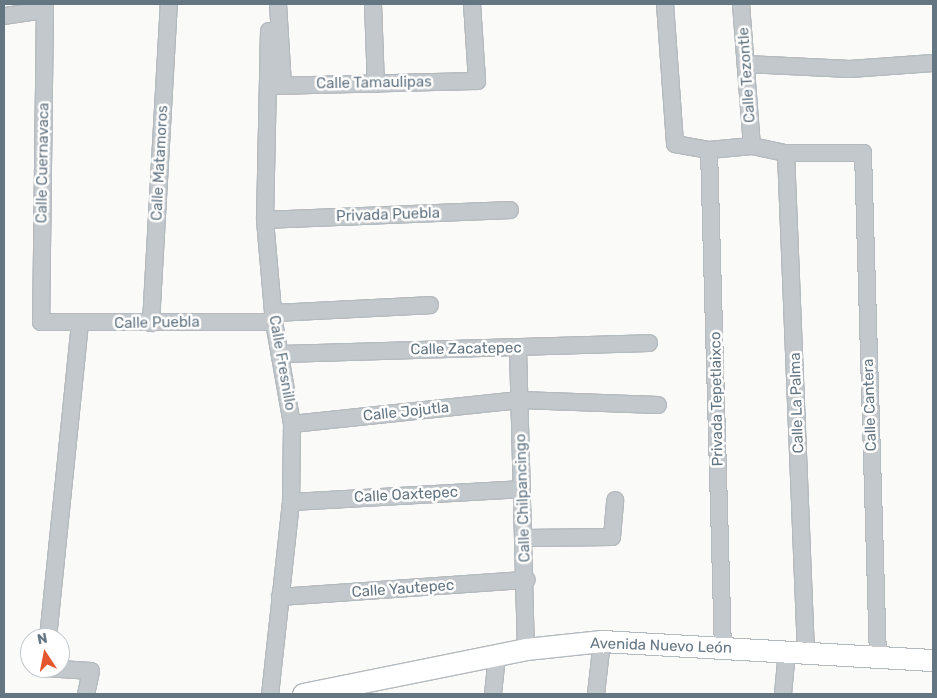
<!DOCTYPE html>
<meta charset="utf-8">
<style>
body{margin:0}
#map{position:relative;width:937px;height:698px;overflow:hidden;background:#fafaf8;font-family:Rubik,sans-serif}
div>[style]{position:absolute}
.roads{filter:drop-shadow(1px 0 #b5babe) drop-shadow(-1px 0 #b5babe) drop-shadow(0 1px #b5babe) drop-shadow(0 -1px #b5babe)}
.minor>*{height:16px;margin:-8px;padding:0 8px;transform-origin:8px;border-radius:8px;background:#c3c8cc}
.major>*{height:21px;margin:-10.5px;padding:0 10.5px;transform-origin:10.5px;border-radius:10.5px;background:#fff}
span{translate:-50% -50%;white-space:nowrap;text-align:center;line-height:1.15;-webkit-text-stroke:5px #fff;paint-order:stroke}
.street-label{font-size:15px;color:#657683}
.frame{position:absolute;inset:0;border:5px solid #657683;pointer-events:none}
.north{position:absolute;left:20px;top:628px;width:50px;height:50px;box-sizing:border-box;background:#fff;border:1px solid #c1c8cd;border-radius:50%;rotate:349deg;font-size:14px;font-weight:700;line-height:20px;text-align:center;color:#657683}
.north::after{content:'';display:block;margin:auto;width:18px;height:22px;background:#e4572e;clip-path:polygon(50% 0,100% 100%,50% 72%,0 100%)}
</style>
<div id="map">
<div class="roads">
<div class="minor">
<div style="left:45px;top:4px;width:318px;rotate:90.7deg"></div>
<div style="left:41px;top:322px;width:233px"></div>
<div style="left:278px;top:4px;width:82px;rotate:86.5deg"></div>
<div style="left:373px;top:4px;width:80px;rotate:87.9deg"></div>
<div style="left:665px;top:4px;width:140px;rotate:85.9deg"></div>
<div style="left:675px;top:144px;width:35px;rotate:10deg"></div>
<div style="left:709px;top:150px;width:43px;rotate:-5.3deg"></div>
<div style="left:752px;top:146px;width:35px;rotate:12deg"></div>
<div style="left:786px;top:153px;width:77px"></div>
<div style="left:863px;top:153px;width:504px;rotate:88.3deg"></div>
<div style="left:741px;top:4px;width:142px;rotate:85.6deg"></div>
<div style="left:4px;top:16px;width:41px;rotate:-8.3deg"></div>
<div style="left:269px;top:31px;width:189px;rotate:91.2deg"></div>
<div style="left:265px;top:220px;width:102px;rotate:85deg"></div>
<div style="left:274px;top:322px;width:104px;rotate:80deg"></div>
<div style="left:292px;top:424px;width:78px;rotate:90.7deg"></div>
<div style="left:291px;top:502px;width:193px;rotate:96.2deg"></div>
<div style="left:746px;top:64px;width:104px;rotate:2.8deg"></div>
<div style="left:850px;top:69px;width:83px;rotate:-4.1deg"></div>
<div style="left:270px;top:86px;width:207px;rotate:-1.4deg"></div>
<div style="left:477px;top:81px;width:77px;rotate:-93.7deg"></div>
<div style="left:709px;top:150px;width:498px;rotate:88.4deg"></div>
<div style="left:786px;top:153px;width:500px;rotate:87.71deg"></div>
<div style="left:265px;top:220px;width:245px;rotate:-2.3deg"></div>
<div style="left:273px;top:313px;width:157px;rotate:-2.9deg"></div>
<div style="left:151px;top:323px;width:320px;rotate:-86.8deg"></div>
<div style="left:518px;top:348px;width:301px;rotate:88.5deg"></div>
<div style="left:282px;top:354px;width:367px;rotate:-1.7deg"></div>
<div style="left:292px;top:424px;width:229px;rotate:-6deg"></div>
<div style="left:520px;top:400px;width:138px;rotate:2.1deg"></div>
<div style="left:291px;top:502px;width:230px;rotate:-3.2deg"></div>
<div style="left:524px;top:538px;width:88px;rotate:-0.7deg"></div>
<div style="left:612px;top:537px;width:37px;rotate:-85deg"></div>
<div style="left:280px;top:597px;width:247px;rotate:-4deg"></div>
<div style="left:48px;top:638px;width:316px;rotate:-84.2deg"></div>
<div style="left:45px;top:668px;width:46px;rotate:3.7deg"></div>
<div style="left:91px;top:671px;width:24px;rotate:102deg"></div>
<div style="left:493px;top:694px;width:39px;rotate:-84deg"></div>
<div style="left:596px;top:694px;width:53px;rotate:-83.5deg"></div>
<div style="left:783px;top:694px;width:43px;rotate:-84.7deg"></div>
</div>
<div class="major">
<div style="left:303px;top:694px;width:227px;rotate:-11.4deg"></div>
<div style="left:526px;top:649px;width:76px;rotate:-6deg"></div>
<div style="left:602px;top:641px;width:332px;rotate:3.3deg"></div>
</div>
</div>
<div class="street-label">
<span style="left:747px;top:75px;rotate:-94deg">Calle Tezontle</span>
<span style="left:374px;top:83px;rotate:-1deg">Calle Tamaulipas</span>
<span style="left:43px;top:163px;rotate:-89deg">Calle Cuernavaca</span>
<span style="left:160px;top:163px;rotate:-87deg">Calle Matamoros</span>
<span style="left:388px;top:215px;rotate:-2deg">Privada Puebla</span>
<span style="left:157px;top:323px;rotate:-1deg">Calle Puebla</span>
<span style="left:466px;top:349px;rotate:-1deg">Calle Zacatepec</span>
<span style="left:282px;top:363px;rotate:80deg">Calle Fresnillo</span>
<span style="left:717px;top:399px;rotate:-91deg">Privada Tepetlaixco</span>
<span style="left:797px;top:403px;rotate:-92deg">Calle La Palma</span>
<span style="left:870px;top:405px;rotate:-92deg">Calle Cantera</span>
<span style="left:406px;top:412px;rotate:-6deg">Calle Jojutla</span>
<span style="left:406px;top:495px;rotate:-3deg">Calle Oaxtepec</span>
<span style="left:523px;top:498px;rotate:-92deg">Calle Chilpancingo</span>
<span style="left:403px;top:589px;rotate:-4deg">Calle Yautepec</span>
<span style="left:661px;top:646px;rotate:2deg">Avenida Nuevo León</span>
</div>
<div class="frame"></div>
<div class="north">N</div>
</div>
